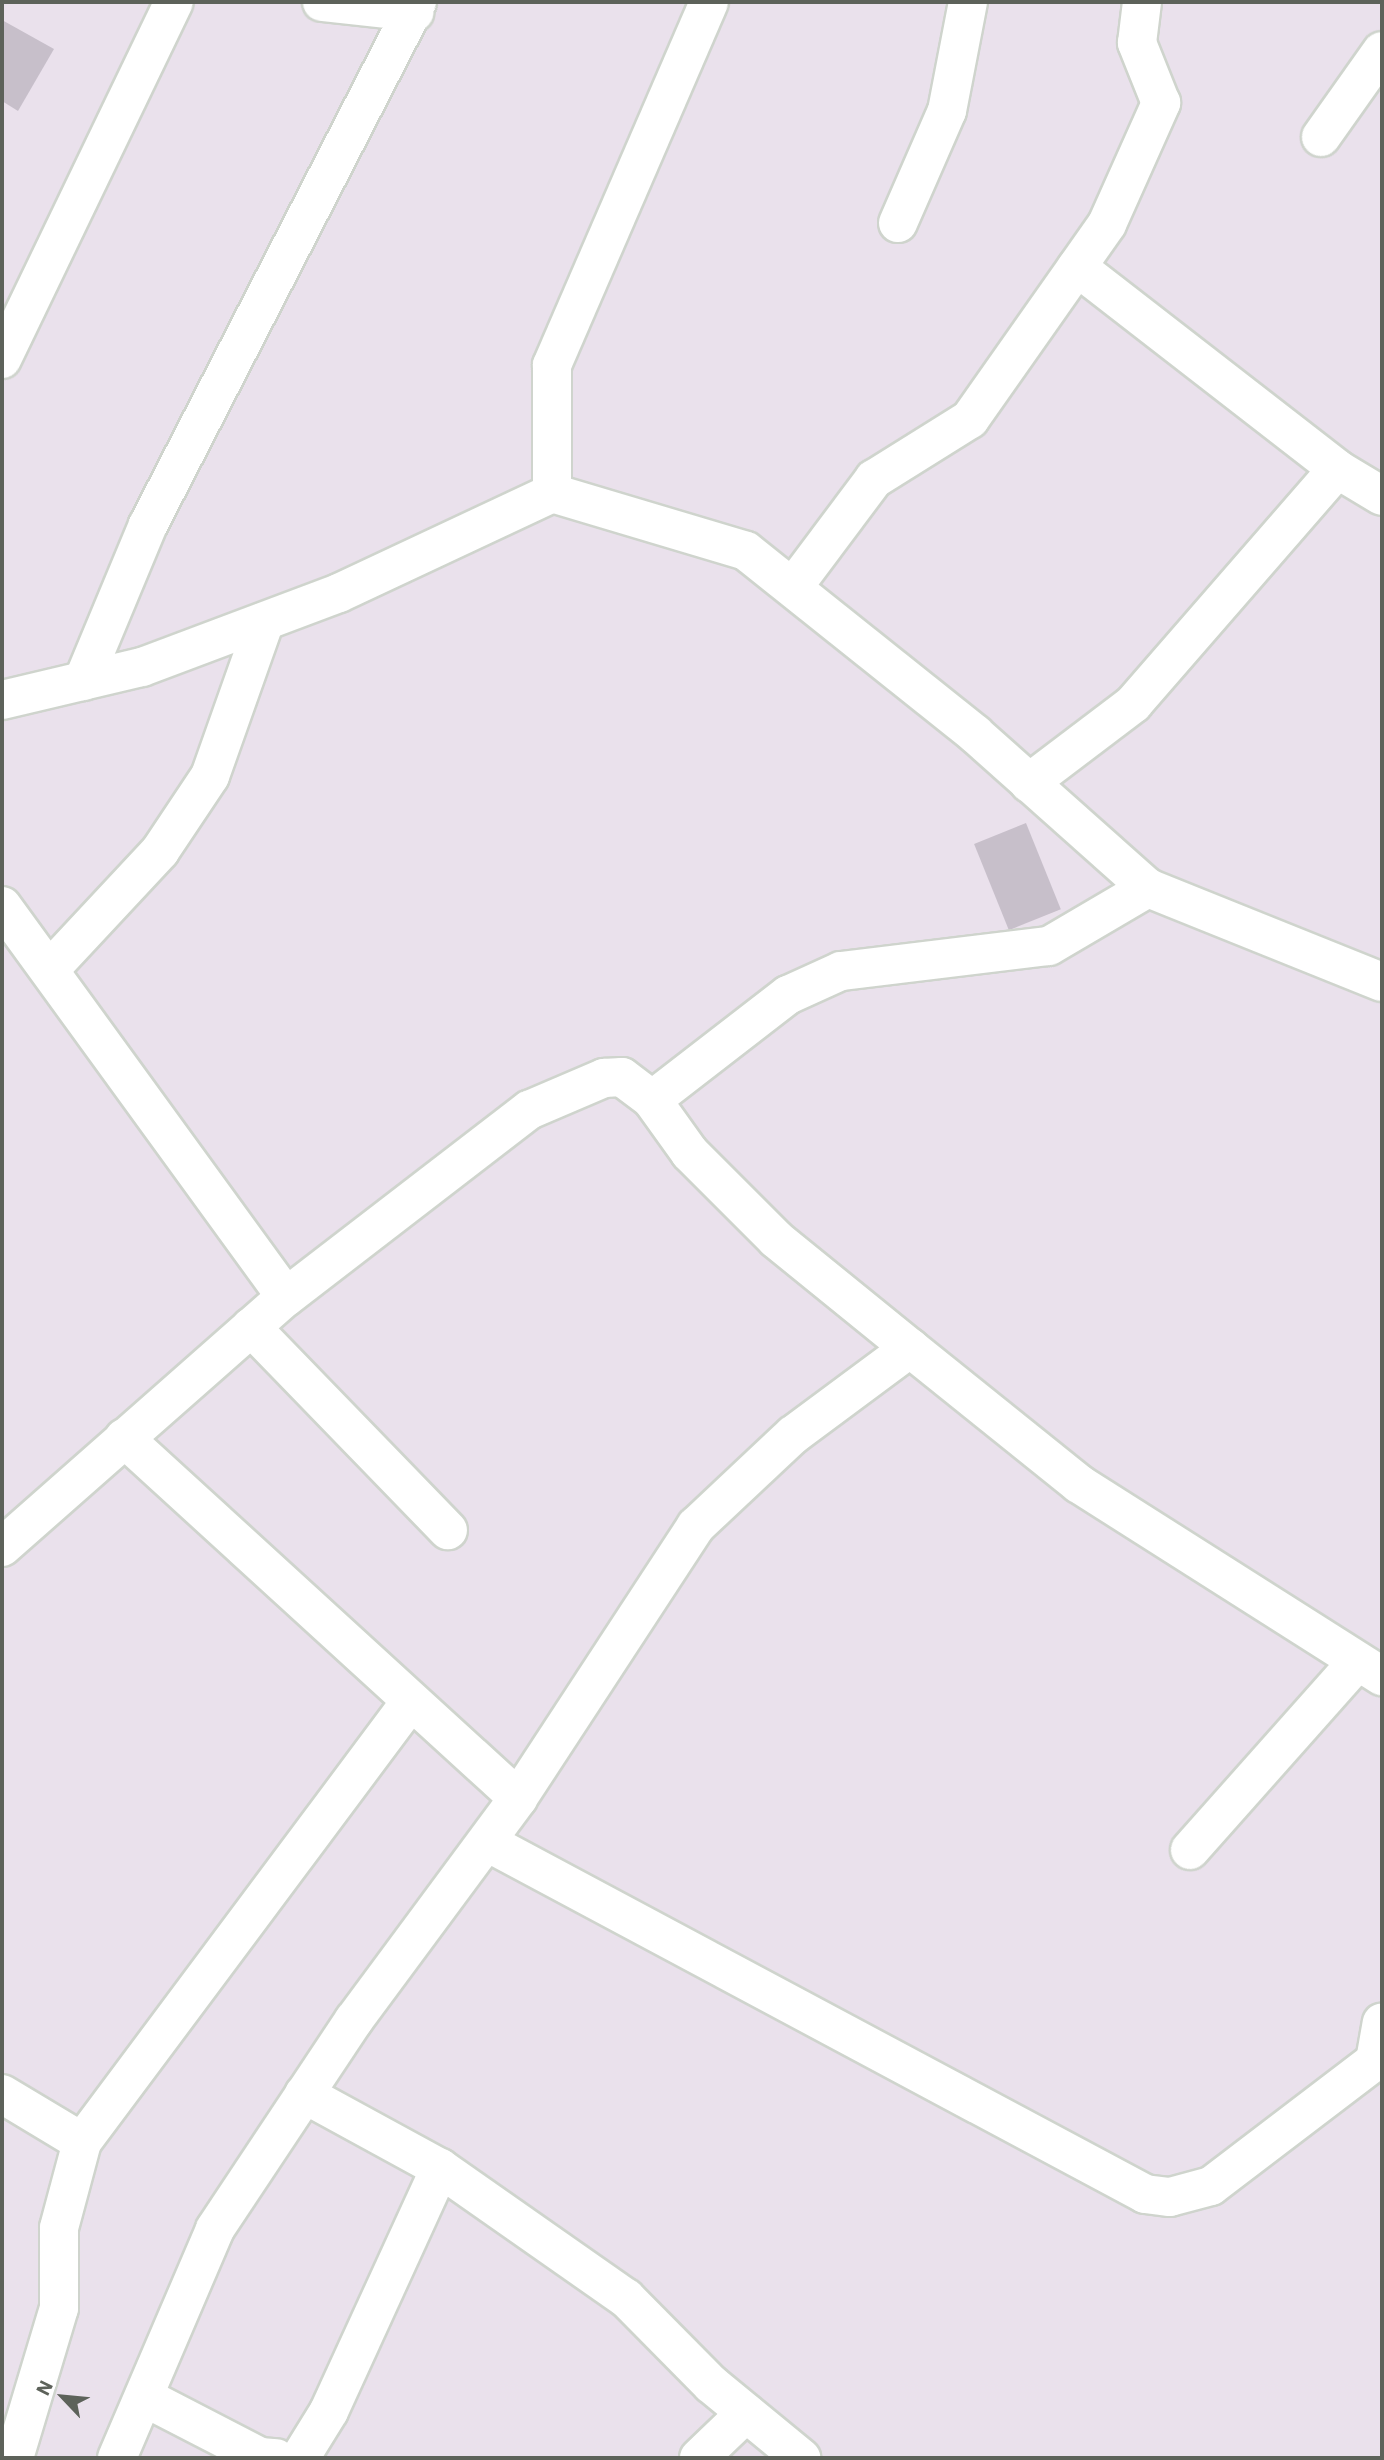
<!DOCTYPE html>
<style>
body{margin:0}
#map{position:relative;width:1384px;height:2460px;overflow:hidden;background:#eae1ec;font-family:"IBM Plex Sans",sans-serif}
div>[style]{position:absolute}
.building>*{inset:0;background:#c7bfca;transform-origin:0 0}
.roads{filter:drop-shadow(2px 0 #cfd4cd) drop-shadow(-2px 0 #cfd4cd) drop-shadow(0 2px #cfd4cd) drop-shadow(0 -2px #cfd4cd)}
.minor>*{height:38px;margin:-19px;padding:0 19px;transform-origin:19px;border-radius:19px;background:#fff}
.secondary>*{height:38px;margin:-19px;padding:0 19px;transform-origin:19px;border-radius:19px;background:#fff}
span{translate:-50% -50%;white-space:nowrap;text-align:center;line-height:1.15;-webkit-text-stroke:5px #fff;paint-order:stroke}
.frame{position:absolute;inset:0;border:4px solid #5d625a;pointer-events:none}
.north{position:absolute;left:28px;top:2362px;width:70px;height:70px;-webkit-text-stroke:5px #fff;paint-order:stroke;rotate:296deg;font-size:19px;font-weight:700;line-height:28px;text-align:center;color:#5d625a}
.north::after{content:'';display:block;margin:auto;width:24px;height:32px;background:#5d625a;clip-path:polygon(50% 0,100% 100%,50% 72%,0 100%)}
</style>
<div id="map">
<div class="building">
<div style="clip-path:polygon(2px 20px,54px 49px,18px 111px,2px 101px)"></div>
<div style="left:1026px;top:823px;width:93px;height:56px;rotate:68deg"></div>
</div>
<div class="roads">
<div class="minor">
<div style="left:322px;top:2px;width:93px;rotate:6.2deg"></div>
<div style="left:1321px;top:137px;width:105px;rotate:-54.7deg"></div>
<div style="left:898px;top:223px;width:122px;rotate:-66.4deg"></div>
<div style="left:947px;top:111px;width:111px;rotate:-79.1deg"></div>
<div style="left:1077px;top:267px;width:329px;rotate:37.8deg"></div>
<div style="left:2px;top:359px;width:396px;rotate:-64.3deg"></div>
<div style="left:552px;top:493px;width:128px;rotate:-90deg"></div>
<div style="left:552px;top:365px;width:395px;rotate:-66.6deg"></div>
<div style="left:794px;top:586px;width:134px;rotate:-53.2deg"></div>
<div style="left:874px;top:479px;width:113px;rotate:-32deg"></div>
<div style="left:970px;top:419px;width:238px;rotate:-54.9deg"></div>
<div style="left:1107px;top:224px;width:133px;rotate:-65.9deg"></div>
<div style="left:1161px;top:103px;width:65px;rotate:-111.8deg"></div>
<div style="left:1137px;top:43px;width:41px;rotate:-83deg"></div>
<div style="left:83px;top:681px;width:169px;rotate:-67.4deg"></div>
<div style="left:148px;top:525px;width:588px;rotate:-62.78deg"></div>
<div style="left:1029px;top:783px;width:131px;rotate:-37.2deg"></div>
<div style="left:1133px;top:704px;width:311px;rotate:-49deg"></div>
<div style="left:1337px;top:469px;width:52px;rotate:31deg"></div>
<div style="left:2px;top:906px;width:483px;rotate:54deg"></div>
<div style="left:51px;top:968px;width:160px;rotate:-47deg"></div>
<div style="left:160px;top:851px;width:90px;rotate:-56.3deg"></div>
<div style="left:210px;top:776px;width:164px;rotate:-70.5deg"></div>
<div style="left:251px;top:1327px;width:283px;rotate:45.9deg"></div>
<div style="left:910px;top:1348px;width:217px;rotate:38.8deg"></div>
<div style="left:1079px;top:1484px;width:359px;rotate:32.4deg"></div>
<div style="left:124px;top:1438px;width:534px;rotate:42.42deg"></div>
<div style="left:2px;top:1547px;width:378px;rotate:-41.4deg"></div>
<div style="left:286px;top:1297px;width:307px;rotate:-37.6deg"></div>
<div style="left:529px;top:1110px;width:82px;rotate:-23.1deg"></div>
<div style="left:604px;top:1078px;width:18px;rotate:-3deg"></div>
<div style="left:622px;top:1077px;width:38px;rotate:37deg"></div>
<div style="left:652px;top:1100px;width:172px;rotate:-37.7deg"></div>
<div style="left:788px;top:995px;width:58px;rotate:-24.4deg"></div>
<div style="left:841px;top:971px;width:209px;rotate:-6.9deg"></div>
<div style="left:1049px;top:946px;width:115px;rotate:-30.4deg"></div>
<div style="left:487px;top:1842px;width:746px;rotate:28.14deg"></div>
<div style="left:1145px;top:2194px;width:25px;rotate:7deg"></div>
<div style="left:1170px;top:2197px;width:42px;rotate:-15deg"></div>
<div style="left:1211px;top:2186px;width:206px;rotate:-37.3deg"></div>
<div style="left:1375px;top:2061px;width:39px;rotate:-80deg"></div>
<div style="left:1190px;top:1850px;width:249px;rotate:-48.4deg"></div>
<div style="left:2px;top:2094px;width:93px;rotate:31deg"></div>
<div style="left:82px;top:2142px;width:89px;rotate:105deg"></div>
<div style="left:59px;top:2228px;width:80px;rotate:90deg"></div>
<div style="left:59px;top:2308px;width:157px;rotate:106.7deg"></div>
<div style="left:304px;top:2094px;width:155px;rotate:28.6deg"></div>
<div style="left:82px;top:2142px;width:550px;rotate:-53.28deg"></div>
<div style="left:144px;top:2397px;width:131px;rotate:27.3deg"></div>
<div style="left:260px;top:2457px;width:16px;rotate:4deg"></div>
<div style="left:117px;top:2458px;width:249px;rotate:-66.8deg"></div>
<div style="left:215px;top:2229px;width:251px;rotate:-56.4deg"></div>
<div style="left:354px;top:2020px;width:276px;rotate:-53.5deg"></div>
<div style="left:518px;top:1798px;width:325px;rotate:-56.8deg"></div>
<div style="left:696px;top:1526px;width:133px;rotate:-43.2deg"></div>
<div style="left:793px;top:1435px;width:146px;rotate:-36.6deg"></div>
<div style="left:910px;top:1348px;width:173px;rotate:-140.9deg"></div>
<div style="left:776px;top:1239px;width:122px;rotate:-135deg"></div>
<div style="left:690px;top:1153px;width:65px;rotate:-125.6deg"></div>
<div style="left:300px;top:2458px;width:55px;rotate:-58.3deg"></div>
<div style="left:329px;top:2411px;width:267px;rotate:-65.4deg"></div>
<div style="left:440px;top:2168px;width:227px;rotate:35deg"></div>
<div style="left:626px;top:2298px;width:121px;rotate:45.3deg"></div>
<div style="left:711px;top:2384px;width:117px;rotate:39.4deg"></div>
<div style="left:699px;top:2458px;width:65px;rotate:-43.8deg"></div>
</div>
<div class="secondary">
<div style="left:2px;top:700px;width:144px;rotate:-13.3deg"></div>
<div style="left:142px;top:667px;width:210px;rotate:-20.6deg"></div>
<div style="left:339px;top:593px;width:235px;rotate:-25.1deg"></div>
<div style="left:552px;top:493px;width:202px;rotate:16.6deg"></div>
<div style="left:746px;top:551px;width:293px;rotate:38.6deg"></div>
<div style="left:975px;top:734px;width:232px;rotate:41.7deg"></div>
<div style="left:1148px;top:888px;width:252px;rotate:21.9deg"></div>
</div>
</div>
<div class="frame"></div>
<div class="north">N</div>
</div>
